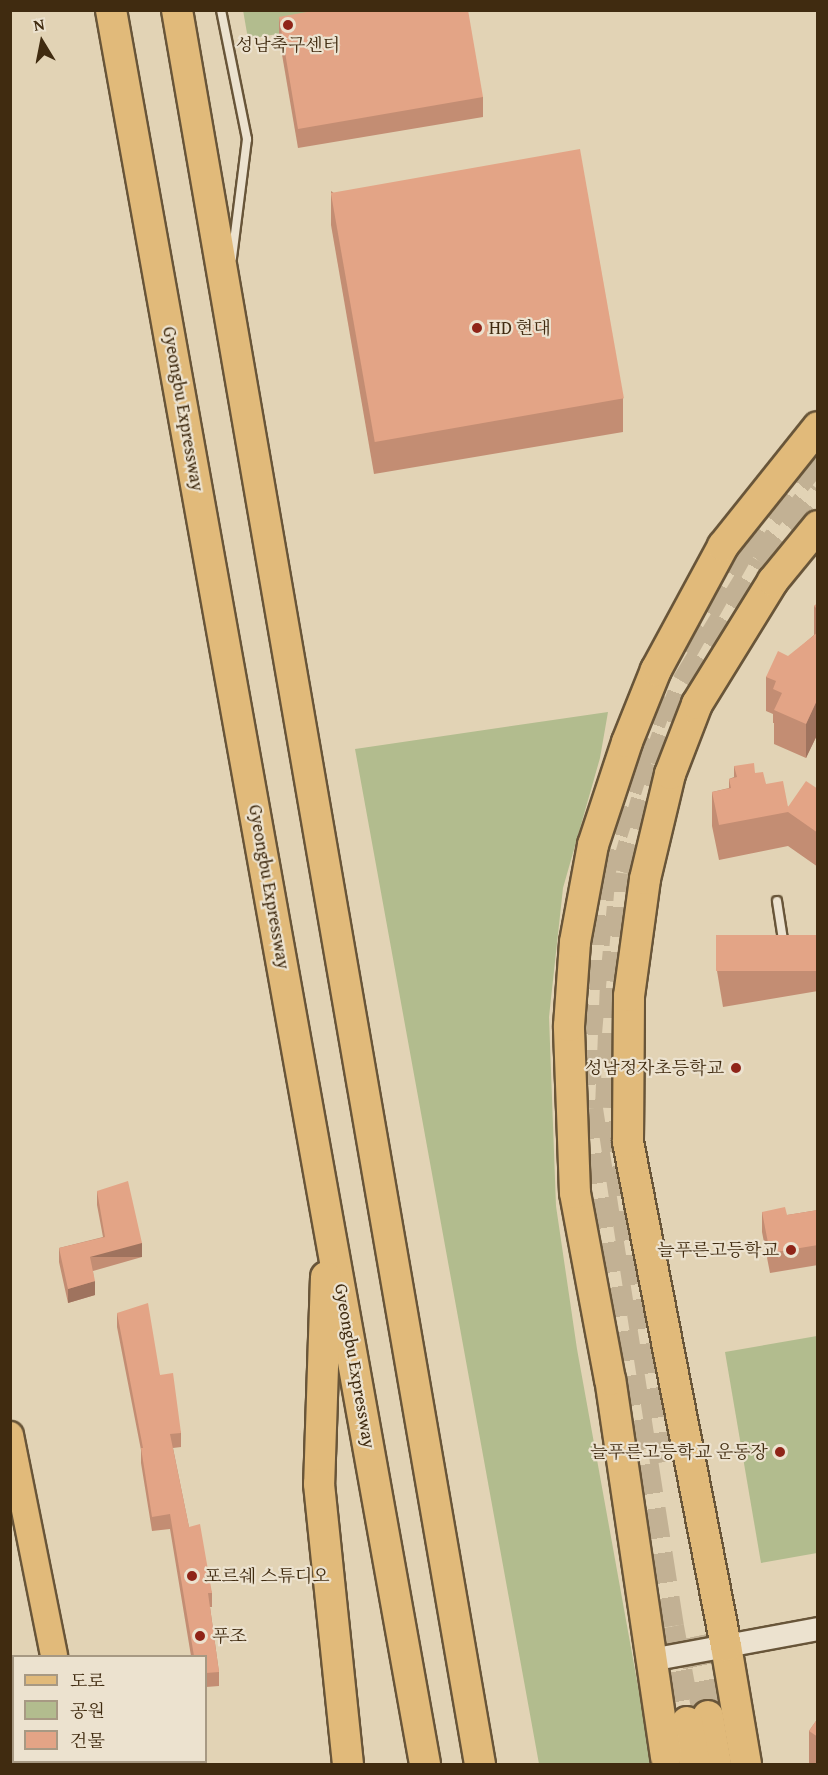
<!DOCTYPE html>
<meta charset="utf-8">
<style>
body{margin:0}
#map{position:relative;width:828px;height:1775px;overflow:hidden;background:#e2d3b5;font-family:"Gentium Book Plus","Noto Serif KR",serif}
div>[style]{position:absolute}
.green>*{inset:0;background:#b2bc8e}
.highway-tunnel>*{height:30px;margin-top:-15px;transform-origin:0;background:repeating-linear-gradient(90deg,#c2b194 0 30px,transparent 0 45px)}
.roads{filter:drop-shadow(2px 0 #685539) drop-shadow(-2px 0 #685539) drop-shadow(0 2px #685539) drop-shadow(0 -2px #685539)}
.lane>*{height:8px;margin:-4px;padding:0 4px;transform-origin:4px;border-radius:4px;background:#ece2cf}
.secondary>*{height:22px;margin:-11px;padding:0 11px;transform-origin:11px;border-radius:11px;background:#ece2cf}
.primary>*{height:26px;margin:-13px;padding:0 13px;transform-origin:13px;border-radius:13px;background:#e1ba7a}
.highway>*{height:30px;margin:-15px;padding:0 15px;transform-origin:15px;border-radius:15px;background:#e1ba7a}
.wall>*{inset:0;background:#c38d73;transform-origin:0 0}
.shaded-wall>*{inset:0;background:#9f735e;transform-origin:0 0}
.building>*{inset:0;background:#e3a486;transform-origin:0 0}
.dots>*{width:16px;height:16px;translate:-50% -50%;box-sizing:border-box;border:3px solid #ece2cf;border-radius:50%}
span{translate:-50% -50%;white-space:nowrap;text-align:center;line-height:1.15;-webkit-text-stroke:4.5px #ece2cf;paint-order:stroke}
.poi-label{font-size:18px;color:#402b10}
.left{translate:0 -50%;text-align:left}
.right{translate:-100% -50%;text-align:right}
.street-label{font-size:18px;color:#402b10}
.frame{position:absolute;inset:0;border:12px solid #402b10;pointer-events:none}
.legend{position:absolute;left:12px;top:1655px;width:195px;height:108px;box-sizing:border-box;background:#ece2cf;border:2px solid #a79983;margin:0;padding:8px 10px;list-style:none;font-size:18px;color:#402b10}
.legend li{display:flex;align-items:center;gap:12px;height:30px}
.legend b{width:30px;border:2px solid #a79983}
.north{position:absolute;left:12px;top:12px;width:60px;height:60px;-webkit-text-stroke:4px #ece2cf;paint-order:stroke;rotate:350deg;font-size:16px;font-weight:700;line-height:24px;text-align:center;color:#402b10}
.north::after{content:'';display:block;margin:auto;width:21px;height:27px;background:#402b10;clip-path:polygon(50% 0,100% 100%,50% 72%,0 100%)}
</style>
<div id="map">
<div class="green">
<div style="clip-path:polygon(243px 10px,413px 11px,248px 39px)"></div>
<div style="clip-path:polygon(608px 712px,600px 758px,563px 888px,549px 1017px,556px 1206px,577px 1349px,652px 1764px,539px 1764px,355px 749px)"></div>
<div style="clip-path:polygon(817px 1336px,817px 1553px,761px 1563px,725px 1352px)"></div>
</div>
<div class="highway-tunnel">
<div style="left:683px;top:650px;width:114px;rotate:-60.5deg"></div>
<div style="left:739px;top:551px;width:124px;rotate:-50.5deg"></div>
<div style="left:661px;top:695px;width:72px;rotate:110.5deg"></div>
<div style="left:636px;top:762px;width:114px;rotate:108deg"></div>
<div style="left:601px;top:870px;width:186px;rotate:94.9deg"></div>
<div style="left:585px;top:1055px;width:54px;rotate:86.8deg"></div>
<div style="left:588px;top:1109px;width:524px;rotate:81.11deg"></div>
<div style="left:669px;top:1627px;width:97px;rotate:79.3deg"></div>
<div style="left:665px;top:1462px;width:358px;rotate:-98.8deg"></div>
<div style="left:610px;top:1108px;width:126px;rotate:-87.7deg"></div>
<div style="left:615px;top:982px;width:109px;rotate:-84.8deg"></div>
<div style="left:625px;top:873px;width:112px;rotate:-74deg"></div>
<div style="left:656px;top:765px;width:86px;rotate:-69.7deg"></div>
<div style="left:686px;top:684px;width:143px;rotate:-58.8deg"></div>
<div style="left:760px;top:562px;width:93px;rotate:-51.5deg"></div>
<div style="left:692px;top:1637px;width:81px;rotate:78.6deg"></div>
</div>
<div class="roads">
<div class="lane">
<div style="left:221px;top:10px;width:132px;rotate:78.6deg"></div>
<div style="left:247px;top:139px;width:120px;rotate:97.2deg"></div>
<div style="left:777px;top:901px;width:46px;rotate:81.2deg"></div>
</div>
<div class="secondary">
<div style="left:651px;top:1660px;width:170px;rotate:-10.5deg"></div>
</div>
<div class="primary">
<div style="left:10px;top:1435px;width:225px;rotate:78.7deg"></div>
<div style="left:73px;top:1762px;width:2px;rotate:63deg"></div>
</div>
<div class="highway">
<div style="left:111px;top:10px;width:1782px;rotate:79.85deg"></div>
<div style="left:177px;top:10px;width:1780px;rotate:80.2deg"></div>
<div style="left:326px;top:1277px;width:207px;rotate:91.9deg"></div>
<div style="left:319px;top:1484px;width:281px;rotate:84.1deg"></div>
<div style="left:708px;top:1716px;width:49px;rotate:80.5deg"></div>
<div style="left:687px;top:1722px;width:43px;rotate:79.2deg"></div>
<div style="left:666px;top:1757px;width:381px;rotate:-98.4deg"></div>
<div style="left:610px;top:1380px;width:190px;rotate:-100.6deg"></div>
<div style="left:575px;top:1193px;width:167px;rotate:-92.1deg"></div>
<div style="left:569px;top:1026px;width:84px;rotate:-85.9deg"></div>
<div style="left:575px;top:942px;width:99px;rotate:-79.5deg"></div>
<div style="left:593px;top:845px;width:108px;rotate:-71.7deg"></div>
<div style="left:627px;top:742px;width:78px;rotate:-68.1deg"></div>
<div style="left:656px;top:670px;width:141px;rotate:-61.6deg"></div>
<div style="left:723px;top:546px;width:152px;rotate:-51.4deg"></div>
<div style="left:746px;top:1764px;width:120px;rotate:-99.6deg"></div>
<div style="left:726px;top:1646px;width:513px;rotate:-101deg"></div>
<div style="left:628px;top:1142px;width:146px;rotate:-89.6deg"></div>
<div style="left:629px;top:996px;width:118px;rotate:-82.2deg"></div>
<div style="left:645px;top:879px;width:108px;rotate:-76.6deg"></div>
<div style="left:670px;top:774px;width:75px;rotate:-68.9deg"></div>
<div style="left:697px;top:704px;width:145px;rotate:-58.3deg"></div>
<div style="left:773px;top:581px;width:71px;rotate:-50.7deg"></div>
</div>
</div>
<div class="wall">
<div style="clip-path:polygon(279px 17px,483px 97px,483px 117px,298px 148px,279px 37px)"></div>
<div style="clip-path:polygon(331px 191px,623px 398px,623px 432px,374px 474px,331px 225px)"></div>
<div style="clip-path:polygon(818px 603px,818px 733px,806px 758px,774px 744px,774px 723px,773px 723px,773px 714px,766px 711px,766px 677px,814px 635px,814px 606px)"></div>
<div style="clip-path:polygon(734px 766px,755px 773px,788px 807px,818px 789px,818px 867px,788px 846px,719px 860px,712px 826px,712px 792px,729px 788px,729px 779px,734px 777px)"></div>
<div style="clip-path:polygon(818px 935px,818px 991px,723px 1007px,717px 971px,717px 951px)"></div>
<div style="clip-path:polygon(97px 1191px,142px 1257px,93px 1271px,95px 1295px,68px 1303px,59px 1262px,59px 1248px,103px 1237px,97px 1205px)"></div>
<div style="clip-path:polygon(818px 1210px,818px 1265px,770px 1273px,762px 1232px,762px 1212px,787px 1215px)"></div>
<div style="clip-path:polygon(117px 1313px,160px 1375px,181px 1433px,181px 1447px,173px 1448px,189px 1527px,212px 1593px,212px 1607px,210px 1607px,219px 1672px,219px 1686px,206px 1687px,206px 1656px,191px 1656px,170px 1529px,152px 1531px,141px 1463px,141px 1450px,117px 1327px)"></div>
<div style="clip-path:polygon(818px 1718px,818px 1764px,809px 1764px,809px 1731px)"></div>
<div style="left:145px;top:1761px;width:37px;height:3px"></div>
</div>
<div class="shaded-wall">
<div style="clip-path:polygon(818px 698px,818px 733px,806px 758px,806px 724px)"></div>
<div style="left:142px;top:1243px;width:14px;height:54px;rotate:90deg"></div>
<div style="clip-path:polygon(95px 1281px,95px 1295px,68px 1303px,68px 1289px)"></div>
</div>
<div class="building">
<div style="clip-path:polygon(318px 10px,468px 10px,483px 97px,298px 129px,279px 17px)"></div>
<div style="left:580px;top:149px;width:253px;height:253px;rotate:80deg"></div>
<div style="clip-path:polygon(818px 603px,818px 610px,814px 606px)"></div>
<div style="clip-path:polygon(818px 632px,818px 698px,806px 724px,774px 710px,782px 693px,773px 689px,776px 681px,766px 677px,778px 651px,788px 656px)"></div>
<div style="clip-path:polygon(754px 763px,755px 773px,763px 772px,766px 784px,783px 781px,788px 807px,806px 781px,818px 789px,818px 833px,788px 812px,719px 825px,712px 792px,731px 788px,729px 779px,737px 777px,734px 766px)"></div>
<div style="left:818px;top:935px;width:36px;height:102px;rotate:90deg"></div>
<div style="clip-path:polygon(128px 1181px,142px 1243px,90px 1257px,95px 1281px,68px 1289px,59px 1248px,105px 1237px,97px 1191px)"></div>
<div style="clip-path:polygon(785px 1207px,787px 1215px,818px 1210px,818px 1245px,770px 1253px,762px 1212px)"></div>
<div style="clip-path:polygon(148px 1303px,160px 1375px,173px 1373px,181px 1433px,170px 1434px,189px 1527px,200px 1524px,212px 1593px,208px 1593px,219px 1672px,206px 1673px,206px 1656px,194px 1656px,170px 1514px,152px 1517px,141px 1448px,143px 1448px,117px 1313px)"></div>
<div style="clip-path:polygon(818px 1718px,818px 1737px,809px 1731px)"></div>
</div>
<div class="dots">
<div style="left:288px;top:25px;background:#8f2418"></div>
<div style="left:477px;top:328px;background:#8f2418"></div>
<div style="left:736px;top:1068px;background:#8f2418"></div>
<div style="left:791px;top:1250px;background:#8f2418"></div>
<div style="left:780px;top:1452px;background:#8f2418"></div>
<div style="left:192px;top:1576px;background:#8f2418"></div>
<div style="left:200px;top:1636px;background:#8f2418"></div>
</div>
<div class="poi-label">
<span style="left:288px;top:45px">성남축구센터</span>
<span class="left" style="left:489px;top:328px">HD 현대</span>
<span class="right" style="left:724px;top:1068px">성남정자초등학교</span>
<span class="right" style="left:779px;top:1250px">늘푸른고등학교</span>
<span class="right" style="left:768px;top:1452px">늘푸른고등학교 운동장</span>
<span class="left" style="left:204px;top:1576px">포르쉐 스튜디오</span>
<span class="left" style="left:212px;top:1636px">푸조</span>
</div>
<div class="street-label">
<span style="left:183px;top:409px;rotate:80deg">Gyeongbu Expressway</span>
<span style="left:269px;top:887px;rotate:80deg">Gyeongbu Expressway</span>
<span style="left:355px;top:1366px;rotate:80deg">Gyeongbu Expressway</span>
</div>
<div class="frame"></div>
<ul class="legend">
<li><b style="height:8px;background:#e1ba7a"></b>도로</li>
<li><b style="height:16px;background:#b2bc8e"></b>공원</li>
<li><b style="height:16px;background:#e3a486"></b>건물</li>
</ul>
<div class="north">N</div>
</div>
